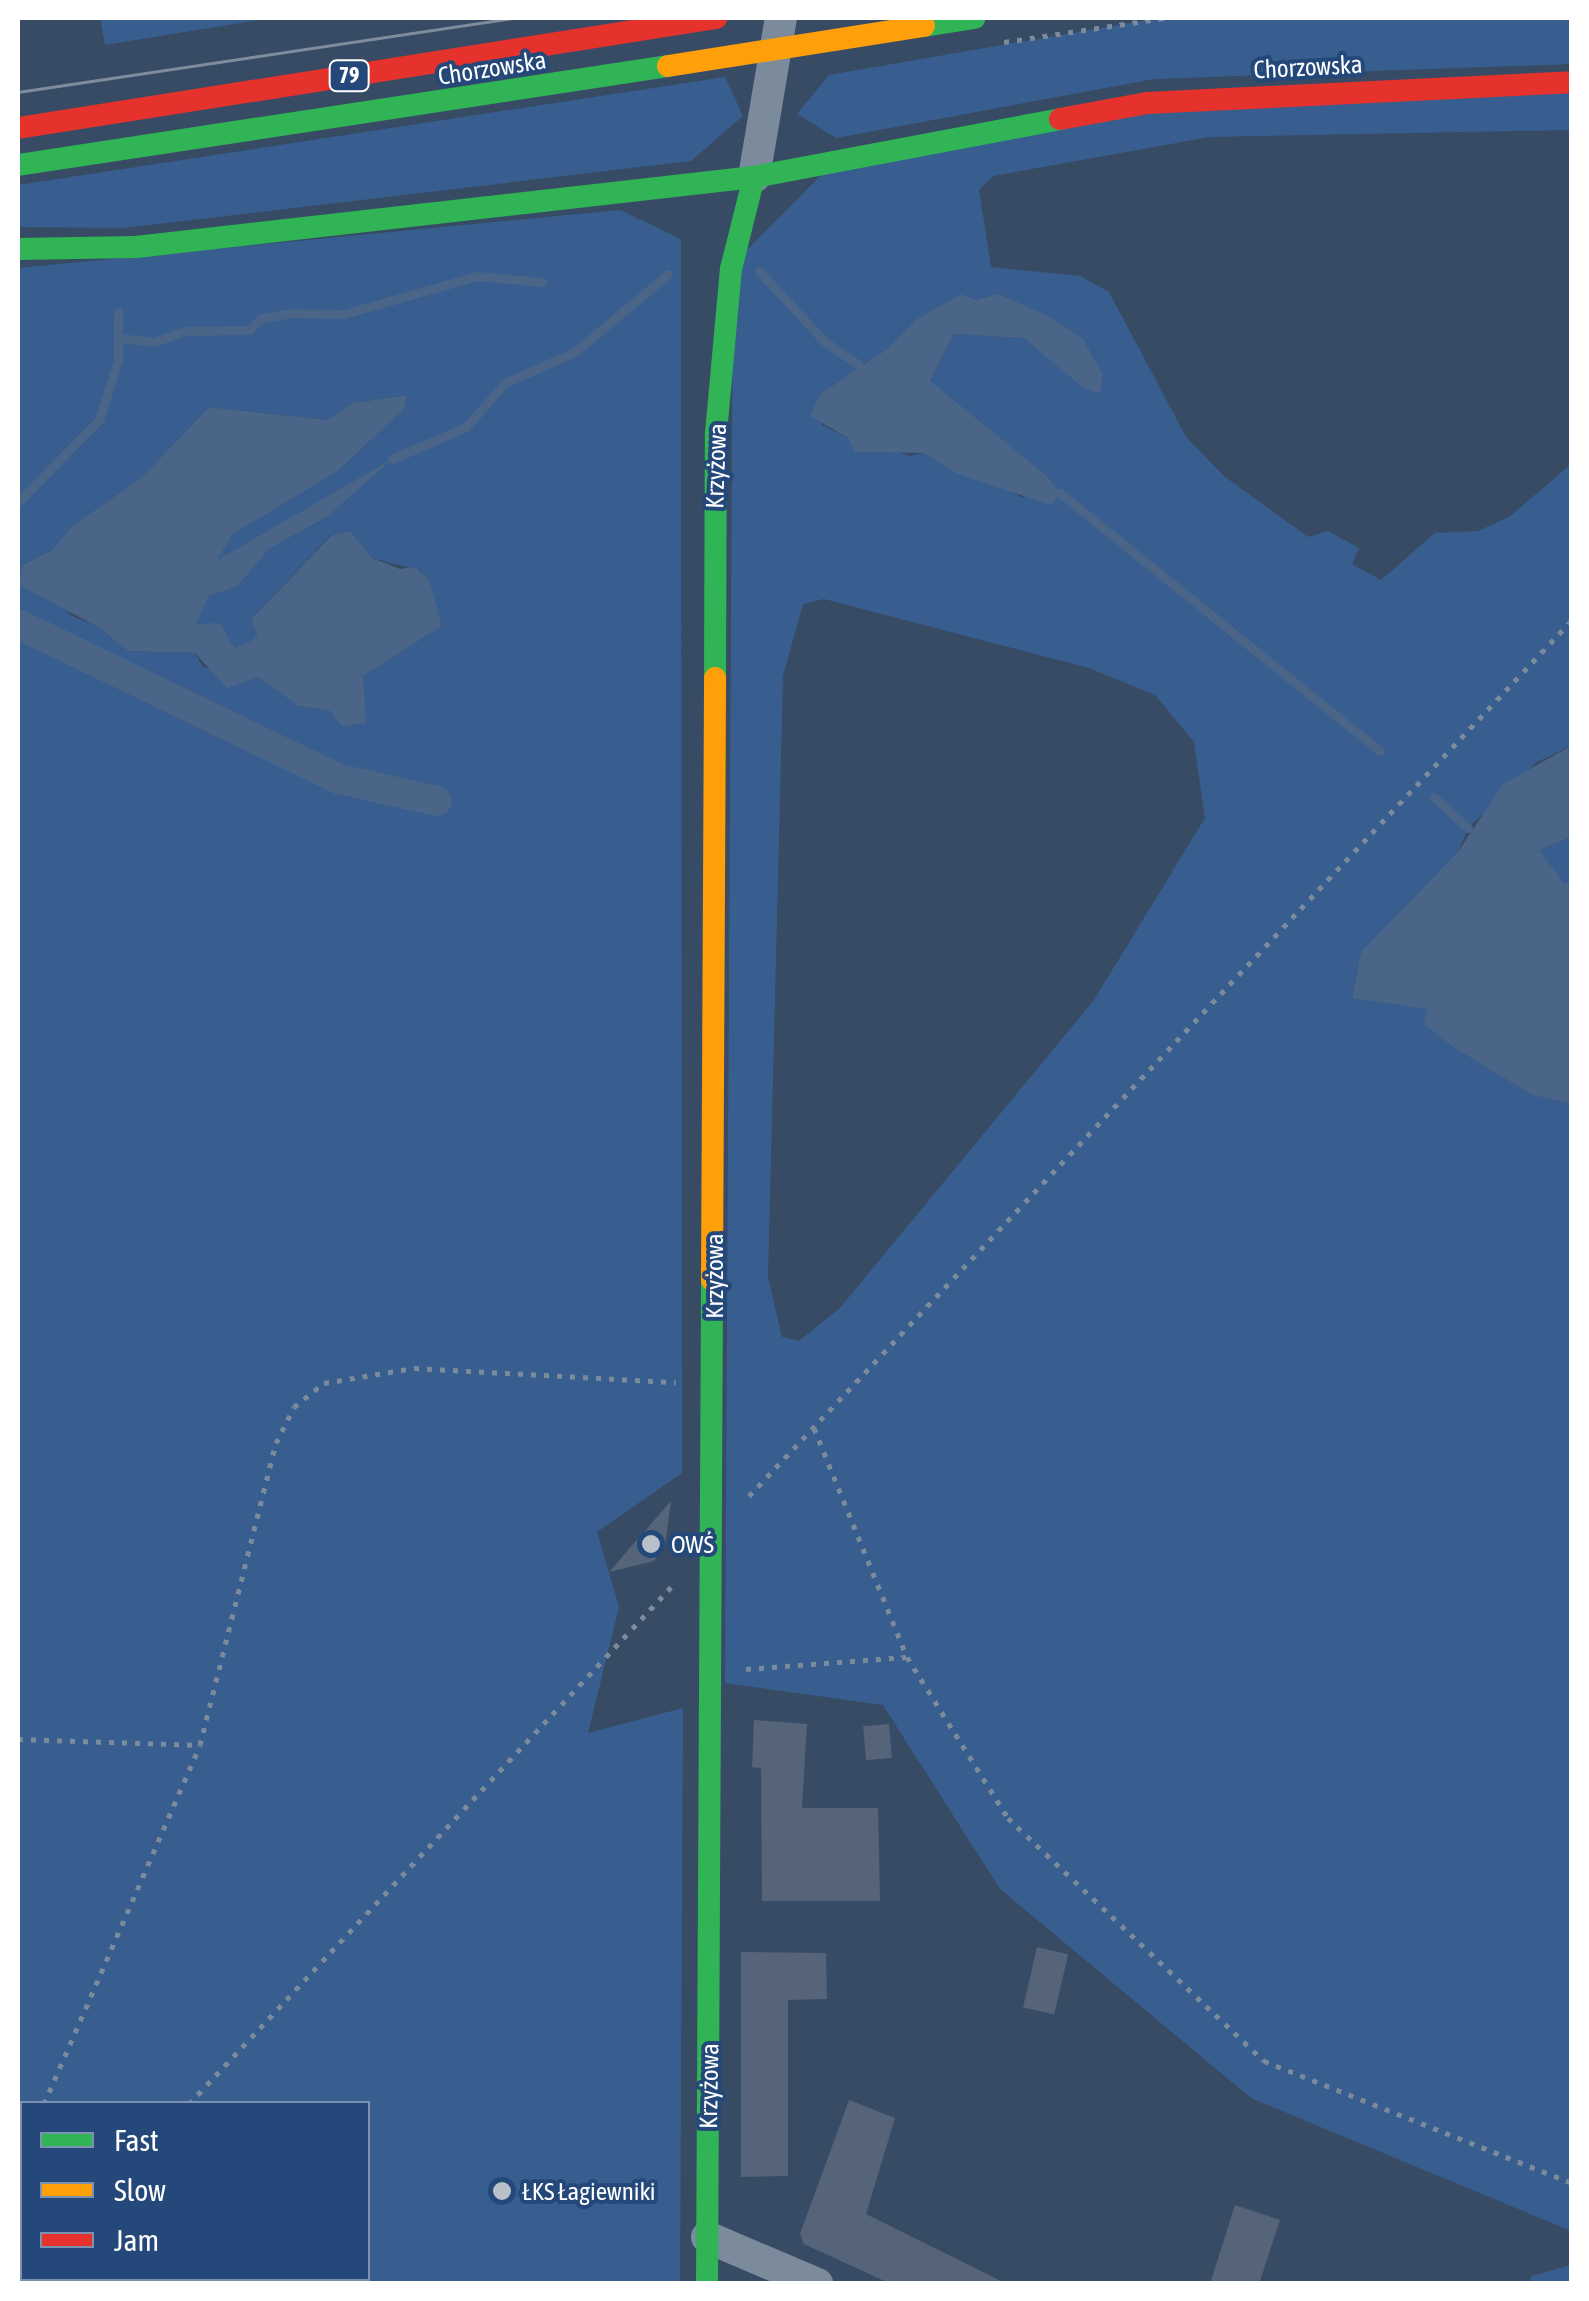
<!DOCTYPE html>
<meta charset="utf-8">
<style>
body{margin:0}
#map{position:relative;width:1589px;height:2301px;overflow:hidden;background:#384b65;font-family:"Asap Condensed",sans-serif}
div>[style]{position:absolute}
.green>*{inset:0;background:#375e8f}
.water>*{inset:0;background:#4b6588}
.stream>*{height:9px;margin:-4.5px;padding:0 4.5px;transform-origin:4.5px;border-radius:4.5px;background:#4b6588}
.canal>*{height:30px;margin:-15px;padding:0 15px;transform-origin:15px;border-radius:15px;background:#4b6588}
.building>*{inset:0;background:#556479;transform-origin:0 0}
.path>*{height:5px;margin-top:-2.5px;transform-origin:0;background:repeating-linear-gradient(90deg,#7c8b9c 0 5px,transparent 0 13px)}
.street>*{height:32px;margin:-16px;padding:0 16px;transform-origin:16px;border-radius:16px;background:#7c8b9c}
.fast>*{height:22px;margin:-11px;padding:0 11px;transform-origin:11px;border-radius:11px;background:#30b455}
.slow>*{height:22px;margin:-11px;padding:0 11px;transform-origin:11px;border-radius:11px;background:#ff9f0a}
.jam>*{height:22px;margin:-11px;padding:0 11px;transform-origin:11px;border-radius:11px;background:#e5322d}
.tram>*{height:2.5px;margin:-1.25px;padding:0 1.25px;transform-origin:1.25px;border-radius:1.25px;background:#7e8c9c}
.slow-bridge>*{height:22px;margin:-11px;padding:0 11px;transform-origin:11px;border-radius:11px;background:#ff9f0a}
.dots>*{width:28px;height:28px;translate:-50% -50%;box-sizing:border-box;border:5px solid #244879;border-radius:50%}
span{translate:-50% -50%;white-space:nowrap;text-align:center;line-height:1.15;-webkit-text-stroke:8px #244879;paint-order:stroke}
.shield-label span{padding:2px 8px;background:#244879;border:2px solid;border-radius:8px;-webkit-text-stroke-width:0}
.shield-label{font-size:22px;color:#fff;font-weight:700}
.street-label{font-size:25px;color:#fff}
.poi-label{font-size:25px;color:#fff}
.left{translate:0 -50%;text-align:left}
.frame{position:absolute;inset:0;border:20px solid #fff;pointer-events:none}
.legend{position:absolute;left:20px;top:2101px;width:350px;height:180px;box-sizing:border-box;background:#244879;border:2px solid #7c91af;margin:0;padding:12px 18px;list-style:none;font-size:30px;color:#fff}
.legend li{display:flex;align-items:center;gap:20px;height:50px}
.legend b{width:50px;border:2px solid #7c91af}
</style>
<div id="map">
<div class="green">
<div style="clip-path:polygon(100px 18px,272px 18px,105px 45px)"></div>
<div style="clip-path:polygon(1159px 18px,1571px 18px,1571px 64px,1154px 79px,836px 138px,797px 114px,829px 75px)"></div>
<div style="clip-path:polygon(725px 77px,743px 116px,691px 161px,124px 228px,18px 227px,18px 185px)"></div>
<div style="clip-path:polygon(evenodd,1571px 82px,1571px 130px,1210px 137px,993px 176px,979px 190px,991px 267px,1080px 276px,1109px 292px,1186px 437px,1224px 476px,1308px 537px,1328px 531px,1359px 548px,1352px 564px,1381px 580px,1435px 533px,1478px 531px,1509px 517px,1571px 464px,1571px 746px,1537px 762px,1468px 828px,1458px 852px,1416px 902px,1361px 952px,1352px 997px,1427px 1009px,1456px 1049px,1532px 1095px,1571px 1104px,1571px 2231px,1251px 2098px,1000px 1889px,883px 1705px,725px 1683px,733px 264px,830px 166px,1147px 103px,1571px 82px,961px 294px,976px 300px,998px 294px,1103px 376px,1099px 394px,1024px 338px,954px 334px,930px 382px,1046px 475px,1022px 498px,1000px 483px,957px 474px,924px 453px,910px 456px,848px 438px,822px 425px,816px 407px,820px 394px,887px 349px,917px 319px,961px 294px,1571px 82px,824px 599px,1089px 668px,1155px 695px,1194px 742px,1205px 818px,1094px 1000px,840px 1308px,799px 1341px,782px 1337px,768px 1277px,783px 676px,803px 604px,824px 599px)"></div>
<div style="clip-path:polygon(evenodd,620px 210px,681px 239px,682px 1473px,597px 1532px,619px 1607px,588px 1733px,683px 1708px,680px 2283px,18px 2284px,18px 268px,620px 210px,406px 395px,404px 409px,338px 471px,233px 534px,216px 561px,387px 462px,327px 517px,269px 549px,238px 586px,209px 596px,195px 625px,206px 625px,234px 648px,250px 642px,257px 635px,251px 619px,331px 535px,350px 532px,372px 558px,421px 571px,442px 626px,363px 676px,330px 711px,298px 706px,258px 677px,203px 667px,195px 653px,128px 651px,98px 627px,70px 615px,23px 565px,52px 550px,72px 526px,141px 478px,209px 407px,329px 420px,353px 403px,406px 395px,620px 210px,22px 2104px,368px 2104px,368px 2278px,22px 2278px,22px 2104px)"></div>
<div style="clip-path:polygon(1571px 837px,1571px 883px,1564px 883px,1538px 850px)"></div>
<div style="clip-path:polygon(1571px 2265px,1571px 2283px,1529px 2283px,1532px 2276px)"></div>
</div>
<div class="water">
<div style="clip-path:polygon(961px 294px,976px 300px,998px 294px,1050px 317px,1083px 339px,1103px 375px,1100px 394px,1081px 386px,1024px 338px,954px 334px,930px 381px,1046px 475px,1060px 493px,1051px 505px,957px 474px,924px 453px,855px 452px,848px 438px,810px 416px,820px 394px,887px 349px,917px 319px)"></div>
<div style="clip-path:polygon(407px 395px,404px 409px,338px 471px,233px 534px,217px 560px,392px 459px,327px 517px,269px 549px,238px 586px,209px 596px,196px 624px,220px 623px,234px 648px,250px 642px,257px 635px,251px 619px,332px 535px,350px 531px,372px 558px,400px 569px,415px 567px,429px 580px,442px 626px,363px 676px,366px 723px,342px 726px,330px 711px,298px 706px,258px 677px,227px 688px,195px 653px,128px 651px,98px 627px,19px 585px,23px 565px,52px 550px,72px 526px,141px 478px,209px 407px,328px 420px,353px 403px)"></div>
<div style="clip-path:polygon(1571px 746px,1571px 837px,1539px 850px,1564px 883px,1571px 883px,1571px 1104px,1532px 1095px,1456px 1049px,1424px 1024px,1427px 1009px,1352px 998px,1361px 952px,1458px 852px,1503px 784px)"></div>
</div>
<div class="stream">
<div style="left:759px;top:271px;width:97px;rotate:47.1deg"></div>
<div style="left:825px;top:342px;width:41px;rotate:34.1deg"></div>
<div style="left:120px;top:338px;width:34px;rotate:7deg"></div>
<div style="left:154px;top:342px;width:33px;rotate:-20deg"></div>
<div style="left:185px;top:331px;width:64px;rotate:-0.9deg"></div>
<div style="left:249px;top:330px;width:16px;rotate:-45deg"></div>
<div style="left:260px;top:319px;width:31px;rotate:-11deg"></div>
<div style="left:290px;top:313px;width:54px;rotate:1.1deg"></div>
<div style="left:344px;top:314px;width:138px;rotate:-15.9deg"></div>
<div style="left:477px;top:276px;width:65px;rotate:5.3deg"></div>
<div style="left:392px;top:459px;width:81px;rotate:-23.4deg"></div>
<div style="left:466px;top:427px;width:59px;rotate:-48.4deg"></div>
<div style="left:505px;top:383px;width:77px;rotate:-23.9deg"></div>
<div style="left:575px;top:352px;width:121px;rotate:-40deg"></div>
<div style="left:1060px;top:493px;width:411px;rotate:38.9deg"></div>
<div style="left:18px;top:502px;width:115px;rotate:-45.4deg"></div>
<div style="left:99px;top:420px;width:63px;rotate:-72.4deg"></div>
<div style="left:118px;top:360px;width:48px;rotate:-90deg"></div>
<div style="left:1434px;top:797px;width:46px;rotate:42.4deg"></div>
</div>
<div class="canal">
<div style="left:18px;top:624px;width:356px;rotate:25.8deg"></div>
<div style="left:339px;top:779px;width:100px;rotate:12.7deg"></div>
</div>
<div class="building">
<div style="clip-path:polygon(671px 1501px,665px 1546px,654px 1561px,609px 1572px)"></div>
<div style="clip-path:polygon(754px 1720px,807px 1724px,802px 1808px,878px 1808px,880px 1901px,762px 1901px,761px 1768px,752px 1767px)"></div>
<div style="left:889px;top:1724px;width:34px;height:26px;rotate:85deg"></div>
<div style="left:1037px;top:1947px;width:32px;height:62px;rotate:13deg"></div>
<div style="clip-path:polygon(741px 1952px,826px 1953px,827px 1999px,788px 2000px,788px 2176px,741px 2177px)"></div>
<div style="clip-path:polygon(849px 2100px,895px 2118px,866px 2214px,1007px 2284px,891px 2284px,804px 2244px,800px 2234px)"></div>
<div style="clip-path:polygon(1235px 2205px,1280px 2220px,1259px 2284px,1210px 2284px)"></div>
</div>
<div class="path">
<div style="left:1004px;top:42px;width:162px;rotate:-8.5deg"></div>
<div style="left:814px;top:1428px;width:247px;rotate:67.9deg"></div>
<div style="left:907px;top:1657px;width:190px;rotate:57.9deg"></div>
<div style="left:1008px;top:1818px;width:353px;rotate:43.5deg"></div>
<div style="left:1264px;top:2061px;width:331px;rotate:21.6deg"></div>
<div style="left:749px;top:1496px;width:1202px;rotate:-46.79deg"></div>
<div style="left:746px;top:1669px;width:161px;rotate:-4.3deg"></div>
<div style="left:18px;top:1739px;width:182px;rotate:1.9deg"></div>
<div style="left:44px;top:2104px;width:391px;rotate:-66.5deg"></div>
<div style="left:200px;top:1745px;width:311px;rotate:-75.9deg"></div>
<div style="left:276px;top:1443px;width:40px;rotate:-63.4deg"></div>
<div style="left:294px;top:1407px;width:38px;rotate:-39deg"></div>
<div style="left:324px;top:1383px;width:91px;rotate:-9.5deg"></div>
<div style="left:414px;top:1368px;width:262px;rotate:3.1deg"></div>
<div style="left:189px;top:2104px;width:710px;rotate:-47deg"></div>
<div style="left:18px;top:2132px;width:4px"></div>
<div style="left:18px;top:2159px;width:11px;rotate:-68deg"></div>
<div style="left:27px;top:2284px;width:8px;rotate:-50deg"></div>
</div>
<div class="street">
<div style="left:754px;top:177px;width:161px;rotate:-80.4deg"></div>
<div style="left:707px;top:2237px;width:120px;rotate:23.1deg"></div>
</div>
<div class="fast">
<div style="left:924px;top:26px;width:51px;rotate:-9.1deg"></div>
<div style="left:18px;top:165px;width:657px;rotate:-8.66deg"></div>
<div style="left:18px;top:249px;width:118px;rotate:-1deg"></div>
<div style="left:136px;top:247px;width:622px;rotate:-6.46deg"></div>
<div style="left:715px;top:678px;width:245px;rotate:-89.8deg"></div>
<div style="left:716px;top:433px;width:165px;rotate:-84.8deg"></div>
<div style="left:731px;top:269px;width:95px;rotate:-76deg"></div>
<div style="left:754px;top:177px;width:311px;rotate:-10.7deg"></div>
<div style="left:707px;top:2284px;width:1004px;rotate:-89.71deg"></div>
</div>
<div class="slow">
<div style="left:712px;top:1280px;width:602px;rotate:-89.71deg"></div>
</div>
<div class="jam">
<div style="left:1060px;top:119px;width:88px;rotate:-10.4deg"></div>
<div style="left:1147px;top:103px;width:426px;rotate:-2.8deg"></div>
<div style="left:18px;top:128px;width:707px;rotate:-8.96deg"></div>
</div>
<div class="tram">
<div style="left:18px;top:92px;width:500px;rotate:-8.5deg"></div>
</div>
<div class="slow-bridge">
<div style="left:668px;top:66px;width:259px;rotate:-8.9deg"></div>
</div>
<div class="dots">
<div style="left:651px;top:1544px;background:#b9c0c9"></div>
<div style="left:502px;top:2191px;background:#b9c0c9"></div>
</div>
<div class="shield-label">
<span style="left:349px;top:76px">79</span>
</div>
<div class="street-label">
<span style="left:1308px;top:67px;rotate:-3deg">Chorzowska</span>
<span style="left:492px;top:68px;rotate:-9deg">Chorzowska</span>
<span style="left:716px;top:466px;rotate:-88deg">Krzyżowa</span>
<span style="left:714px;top:1276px;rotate:-90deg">Krzyżowa</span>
<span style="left:709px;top:2086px;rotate:-89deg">Krzyżowa</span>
</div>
<div class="poi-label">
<span class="left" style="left:671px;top:1544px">OWŚ</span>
<span class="left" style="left:522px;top:2191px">ŁKS Łagiewniki</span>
</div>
<div class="frame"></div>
<ul class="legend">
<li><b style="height:12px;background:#30b455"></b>Fast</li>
<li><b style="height:12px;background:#ff9f0a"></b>Slow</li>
<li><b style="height:12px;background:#e5322d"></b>Jam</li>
</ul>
</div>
